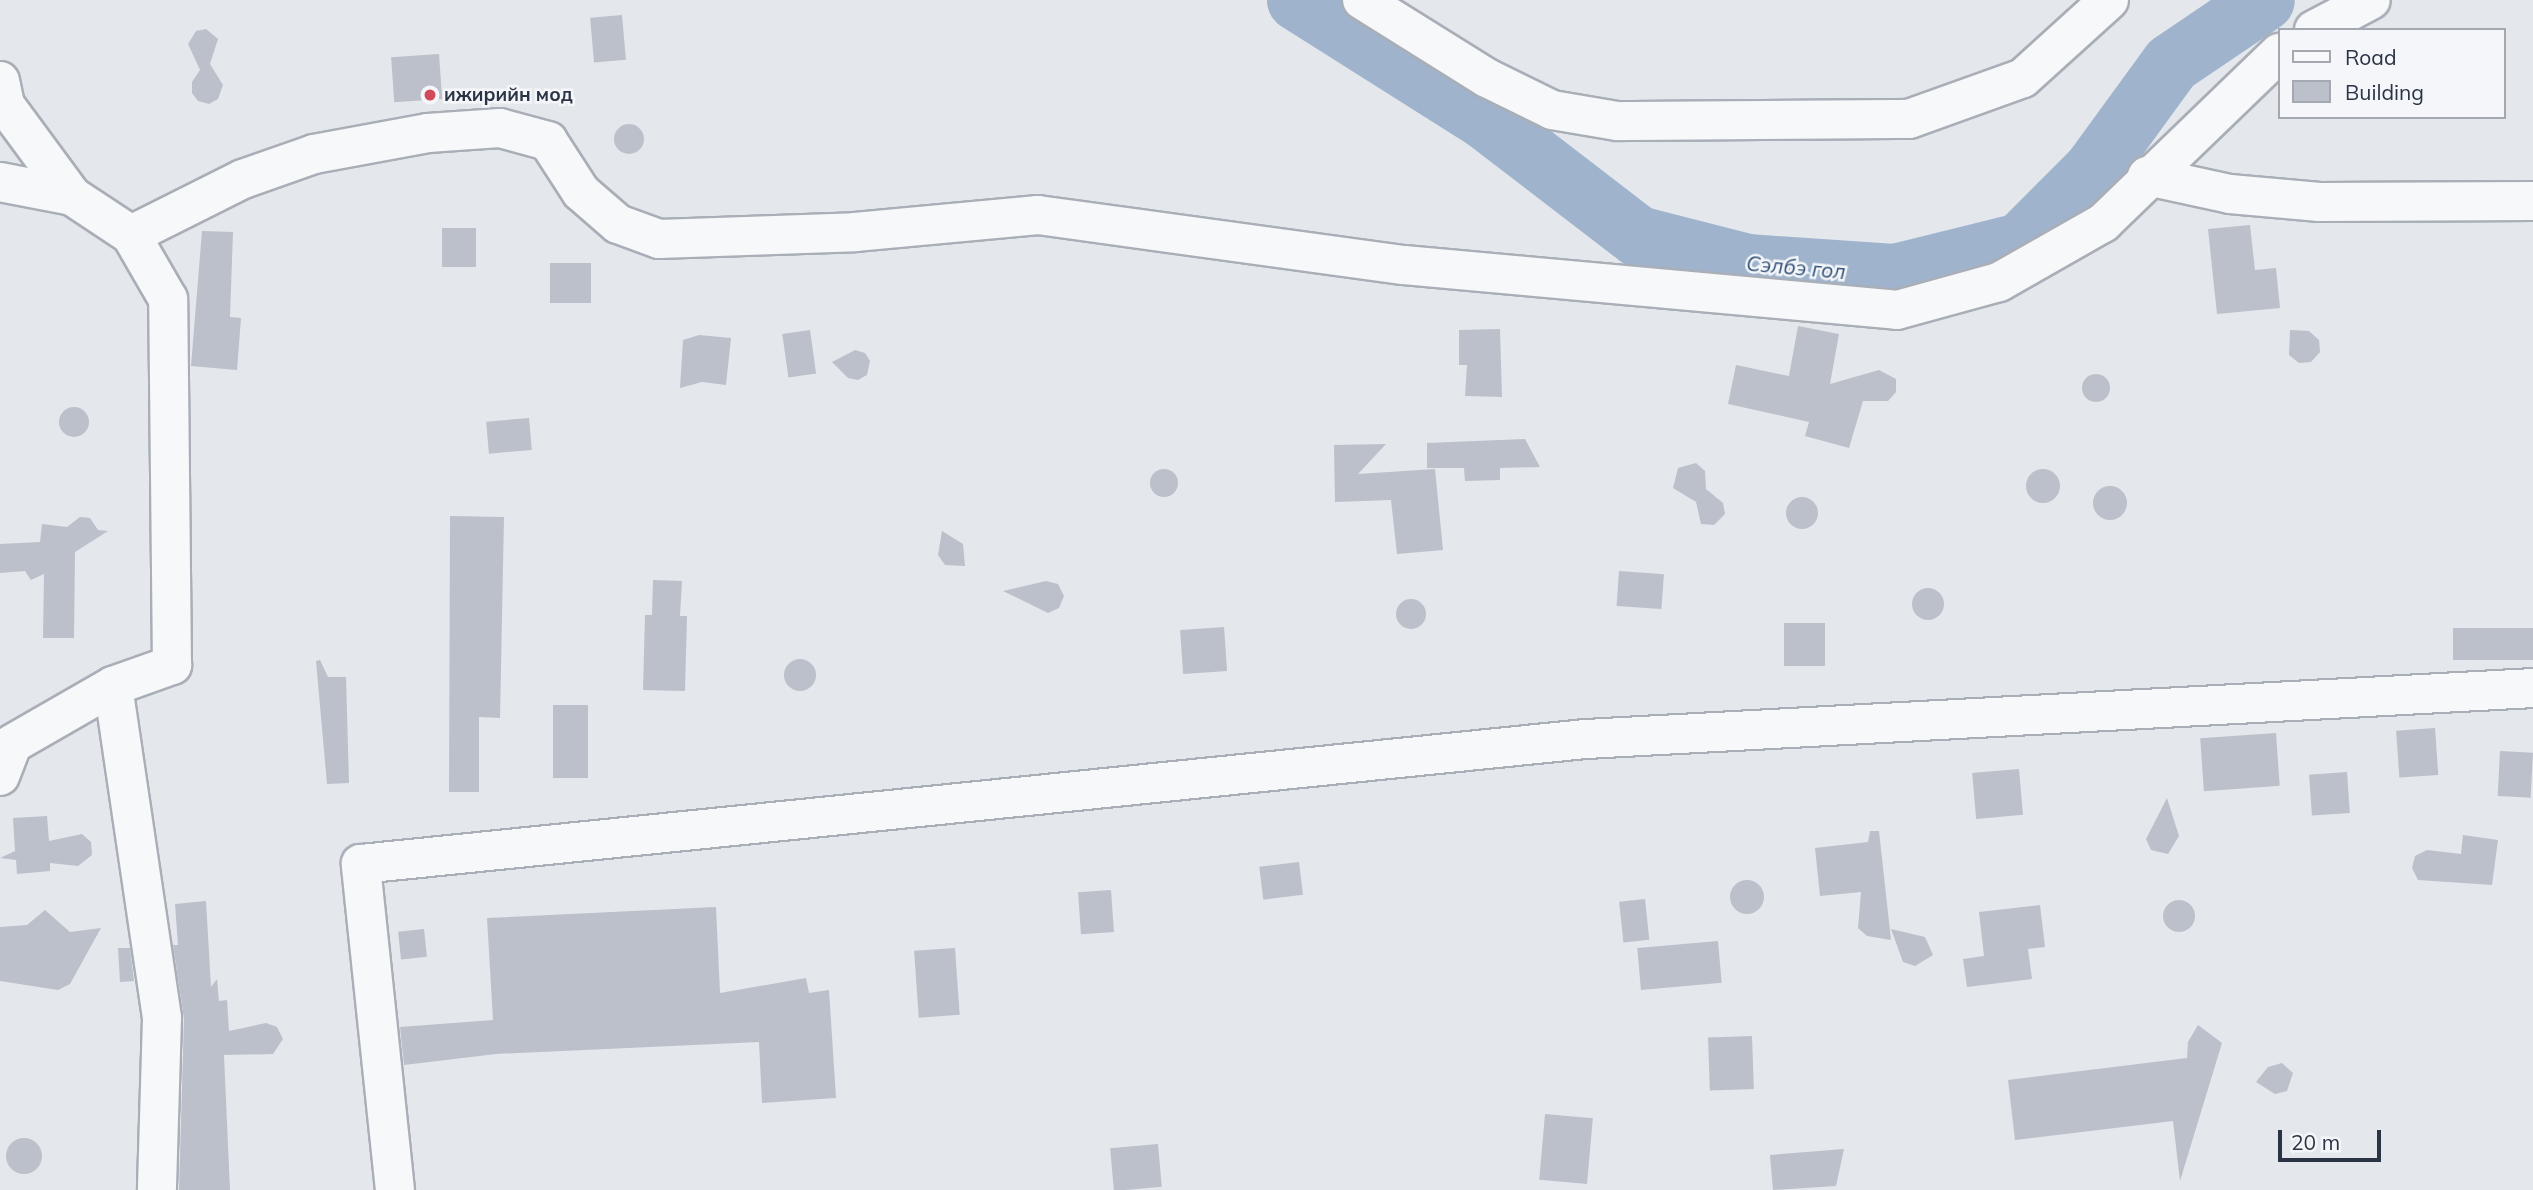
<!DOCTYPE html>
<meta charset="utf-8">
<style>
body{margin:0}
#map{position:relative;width:2533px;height:1190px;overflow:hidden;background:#e4e7ec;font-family:Mulish,sans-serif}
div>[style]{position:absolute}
.river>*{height:61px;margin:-30.5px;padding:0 30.5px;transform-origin:30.5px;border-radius:30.5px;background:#9fb4cc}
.building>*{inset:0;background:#bbc0ca;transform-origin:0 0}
.round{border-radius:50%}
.roads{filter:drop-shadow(2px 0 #a9aeb7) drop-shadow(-2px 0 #a9aeb7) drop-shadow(0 2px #a9aeb7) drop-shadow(0 -2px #a9aeb7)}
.minor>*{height:38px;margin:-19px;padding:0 19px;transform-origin:19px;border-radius:19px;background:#f7f8fa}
.dots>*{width:19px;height:19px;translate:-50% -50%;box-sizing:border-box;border:4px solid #f4f6f9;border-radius:50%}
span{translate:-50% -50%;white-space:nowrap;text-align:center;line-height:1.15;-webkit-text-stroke:5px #f4f6f9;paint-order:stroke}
.poi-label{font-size:19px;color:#2b3445;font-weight:700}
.left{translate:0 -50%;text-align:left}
.water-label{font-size:21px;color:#34527a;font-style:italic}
.legend{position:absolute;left:2278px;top:28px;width:228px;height:91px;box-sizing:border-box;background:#f4f6f9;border:2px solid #a4a8b1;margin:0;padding:9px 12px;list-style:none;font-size:21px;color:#2b3445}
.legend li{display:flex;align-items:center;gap:14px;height:35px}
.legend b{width:35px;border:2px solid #a4a8b1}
.scale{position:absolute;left:2278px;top:1130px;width:103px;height:32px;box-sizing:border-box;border:4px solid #2b3445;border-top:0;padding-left:9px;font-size:21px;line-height:24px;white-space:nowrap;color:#2b3445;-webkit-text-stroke:5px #f4f6f9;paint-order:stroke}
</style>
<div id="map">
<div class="river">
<div style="left:1297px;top:0;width:221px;rotate:32.3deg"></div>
<div style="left:1484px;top:118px;width:194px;rotate:37.5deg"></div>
<div style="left:1638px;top:236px;width:113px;rotate:14.4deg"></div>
<div style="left:1747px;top:264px;width:147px;rotate:3.9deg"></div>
<div style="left:1894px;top:274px;width:130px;rotate:-13.8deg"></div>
<div style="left:2020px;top:243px;width:103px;rotate:-45deg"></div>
<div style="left:2093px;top:170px;width:132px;rotate:-53.9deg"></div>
<div style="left:2171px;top:63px;width:112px;rotate:-34.1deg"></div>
</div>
<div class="building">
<div style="left:622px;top:15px;width:45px;height:32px;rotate:85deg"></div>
<div style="clip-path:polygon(206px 29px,218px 39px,210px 64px,223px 85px,218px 99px,209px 104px,198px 101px,192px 93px,192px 82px,200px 70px,188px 44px,196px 31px)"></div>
<div style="left:439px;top:54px;width:45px;height:48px;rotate:86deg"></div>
<div class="round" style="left:614px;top:124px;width:30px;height:30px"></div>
<div style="clip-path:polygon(2250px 225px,2255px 270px,2276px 268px,2280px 308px,2217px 314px,2208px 229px)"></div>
<div style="left:442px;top:228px;width:34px;height:39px"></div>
<div style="clip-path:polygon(202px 231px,233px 232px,230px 317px,241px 318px,237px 370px,191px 366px)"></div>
<div style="left:591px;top:263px;width:40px;height:41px;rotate:90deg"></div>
<div style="clip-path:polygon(1798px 326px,1839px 334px,1830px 384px,1879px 370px,1896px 379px,1896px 392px,1888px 401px,1863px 401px,1849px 448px,1805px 436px,1809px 422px,1728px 404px,1736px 365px,1789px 376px)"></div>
<div style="clip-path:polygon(1500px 329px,1502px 397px,1465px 396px,1467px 365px,1459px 365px,1459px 330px)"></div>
<div style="left:810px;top:330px;width:44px;height:28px;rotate:82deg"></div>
<div style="clip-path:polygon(2290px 330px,2309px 331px,2319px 340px,2320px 352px,2311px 362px,2299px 363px,2289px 355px)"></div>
<div style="clip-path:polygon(699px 335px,731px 338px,726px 385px,702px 382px,680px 388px,683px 340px)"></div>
<div style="clip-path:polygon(855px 350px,865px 353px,870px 361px,867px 375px,858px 380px,848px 378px,832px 362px)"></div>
<div class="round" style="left:2082px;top:374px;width:28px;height:28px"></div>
<div class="round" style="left:59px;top:407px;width:30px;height:30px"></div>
<div style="left:529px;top:418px;width:32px;height:43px;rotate:85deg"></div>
<div style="clip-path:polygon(1525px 439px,1540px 467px,1500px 468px,1500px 480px,1465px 481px,1464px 468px,1427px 468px,1427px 443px)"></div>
<div style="clip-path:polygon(1386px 444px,1358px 474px,1435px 469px,1443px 550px,1397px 554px,1391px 500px,1335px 502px,1334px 445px)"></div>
<div style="clip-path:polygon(1696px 463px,1705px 471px,1706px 489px,1723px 503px,1725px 514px,1714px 525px,1701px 524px,1696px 502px,1673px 488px,1678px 468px)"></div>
<div class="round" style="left:1150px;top:469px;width:28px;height:28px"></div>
<div class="round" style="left:2026px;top:469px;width:34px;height:34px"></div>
<div class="round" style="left:2093px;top:486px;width:34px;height:34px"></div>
<div class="round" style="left:1786px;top:497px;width:32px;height:32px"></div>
<div style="clip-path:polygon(450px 516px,504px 517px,500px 718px,479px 717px,479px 792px,449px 792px)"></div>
<div style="clip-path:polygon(80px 517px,90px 518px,98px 530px,108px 531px,75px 552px,74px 638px,43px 638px,44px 574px,31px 580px,25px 571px,0 573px,0 544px,40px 542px,42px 524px,67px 527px)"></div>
<div style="clip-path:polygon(942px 531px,963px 544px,965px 566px,945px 565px,938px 555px)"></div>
<div style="left:1619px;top:571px;width:45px;height:35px;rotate:4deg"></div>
<div style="clip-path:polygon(653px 580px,682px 581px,680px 616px,687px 616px,685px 691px,643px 690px,645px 615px,652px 615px)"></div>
<div style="clip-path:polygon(1046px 581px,1058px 584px,1064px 596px,1059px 608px,1048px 613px,1003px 591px)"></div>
<div class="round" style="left:1912px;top:588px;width:32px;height:32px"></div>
<div class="round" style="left:1396px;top:599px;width:30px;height:30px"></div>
<div style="left:1784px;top:623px;width:41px;height:43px"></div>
<div style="left:1224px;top:627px;width:44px;height:44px;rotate:86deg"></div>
<div style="left:2533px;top:628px;width:32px;height:80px;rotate:90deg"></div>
<div class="round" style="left:784px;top:659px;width:32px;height:32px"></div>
<div style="clip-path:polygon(320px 660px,328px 677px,346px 677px,349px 783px,327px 784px,316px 661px)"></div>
<div style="left:553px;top:705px;width:35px;height:73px"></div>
<div style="left:2435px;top:728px;width:47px;height:39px;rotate:86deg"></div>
<div style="left:2276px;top:733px;width:53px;height:76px;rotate:86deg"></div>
<div style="left:2500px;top:751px;width:33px;height:45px;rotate:3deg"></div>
<div style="left:2019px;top:769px;width:46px;height:47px;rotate:85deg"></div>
<div style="left:2347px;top:772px;width:41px;height:38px;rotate:86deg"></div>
<div style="clip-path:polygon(2167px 798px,2179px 836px,2168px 854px,2151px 850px,2146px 839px)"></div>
<div style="clip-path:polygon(47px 816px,49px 841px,82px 834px,91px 842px,92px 855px,78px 866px,50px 863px,50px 871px,17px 874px,16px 860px,0 858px,15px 851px,13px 818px)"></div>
<div style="clip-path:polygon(1870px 831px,1879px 831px,1891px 940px,1867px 936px,1858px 928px,1861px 892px,1820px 896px,1815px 848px,1868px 842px)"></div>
<div style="clip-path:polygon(2463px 835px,2498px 840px,2492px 885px,2418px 880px,2412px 868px,2415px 856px,2427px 850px,2461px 854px)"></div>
<div style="left:1299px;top:862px;width:33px;height:40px;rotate:83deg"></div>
<div class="round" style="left:1730px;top:880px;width:34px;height:34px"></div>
<div style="left:1111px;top:890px;width:42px;height:33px;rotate:86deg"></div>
<div style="left:1645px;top:899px;width:41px;height:26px;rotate:84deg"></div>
<div class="round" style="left:2163px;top:900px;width:32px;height:32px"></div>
<div style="clip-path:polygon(206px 901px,211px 987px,217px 979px,219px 1001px,227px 1000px,229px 1031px,266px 1023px,277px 1027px,283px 1039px,273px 1054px,224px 1055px,230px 1190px,179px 1190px,184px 1019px,173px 945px,178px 945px,175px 904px)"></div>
<div style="clip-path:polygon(2040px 905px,2045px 947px,2028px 949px,2032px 979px,1967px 987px,1963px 959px,1984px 956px,1979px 912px)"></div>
<div style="clip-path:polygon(716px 907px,720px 993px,806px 978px,809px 993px,829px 990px,836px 1098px,762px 1103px,759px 1042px,496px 1054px,404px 1065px,400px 1027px,493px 1020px,487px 918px)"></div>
<div style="clip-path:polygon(45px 910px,70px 932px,101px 928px,70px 984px,58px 990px,0 981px,0 927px,27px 925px)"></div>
<div style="left:424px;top:929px;width:28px;height:26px;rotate:84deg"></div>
<div style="clip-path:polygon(1891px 929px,1925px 937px,1933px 955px,1915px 966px,1903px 962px)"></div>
<div style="left:1718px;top:941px;width:42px;height:81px;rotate:85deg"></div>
<div style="clip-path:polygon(118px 948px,130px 948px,134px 981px,120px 982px)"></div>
<div style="left:955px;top:948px;width:67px;height:41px;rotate:86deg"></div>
<div style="clip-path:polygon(2198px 1025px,2222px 1043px,2180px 1181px,2173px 1121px,2015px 1140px,2008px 1080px,2187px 1058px,2188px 1042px)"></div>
<div style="left:1752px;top:1036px;width:53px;height:44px;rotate:88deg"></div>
<div style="clip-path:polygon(2282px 1063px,2293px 1073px,2287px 1091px,2275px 1094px,2256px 1082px,2268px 1067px)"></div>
<div style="left:1545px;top:1114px;width:48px;height:66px;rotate:5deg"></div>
<div class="round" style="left:6px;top:1138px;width:36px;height:36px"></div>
<div style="left:1158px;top:1144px;width:43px;height:48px;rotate:85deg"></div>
<div style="clip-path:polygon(1844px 1149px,1836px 1186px,1773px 1190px,1770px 1155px)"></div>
</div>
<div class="roads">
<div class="minor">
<div style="left:1362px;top:0;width:147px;rotate:32deg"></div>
<div style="left:1487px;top:78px;width:72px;rotate:26.2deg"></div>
<div style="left:1552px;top:110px;width:66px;rotate:9.6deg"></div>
<div style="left:1617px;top:121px;width:292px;rotate:-0.4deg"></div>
<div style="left:1909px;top:119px;width:121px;rotate:-19.8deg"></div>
<div style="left:2023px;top:78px;width:116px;rotate:-42.2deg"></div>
<div style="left:2314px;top:30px;width:64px;rotate:-27.8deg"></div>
<div style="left:0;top:81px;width:25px;rotate:78deg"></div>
<div style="left:5px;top:105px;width:113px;rotate:53.6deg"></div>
<div style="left:72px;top:196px;width:71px;rotate:33.5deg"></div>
<div style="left:2147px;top:176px;width:85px;rotate:12.2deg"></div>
<div style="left:2230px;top:194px;width:90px;rotate:5.1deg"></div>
<div style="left:2320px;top:202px;width:213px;rotate:-0.3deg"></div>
<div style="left:0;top:182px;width:73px;rotate:11deg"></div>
<div style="left:113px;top:686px;width:336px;rotate:81.6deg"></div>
<div style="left:162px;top:1018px;width:172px;rotate:91.7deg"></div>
<div style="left:0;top:776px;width:34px;rotate:-69deg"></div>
<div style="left:12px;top:744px;width:116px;rotate:-29.9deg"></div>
<div style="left:113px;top:686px;width:63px;rotate:-19.6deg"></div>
<div style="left:172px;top:665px;width:366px;rotate:-90.6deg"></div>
<div style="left:168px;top:299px;width:74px;rotate:-120deg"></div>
<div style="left:131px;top:235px;width:125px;rotate:-26.6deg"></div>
<div style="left:243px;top:179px;width:75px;rotate:-19.4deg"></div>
<div style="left:314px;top:154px;width:116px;rotate:-10.4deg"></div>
<div style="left:428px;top:133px;width:72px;rotate:-4deg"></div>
<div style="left:500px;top:128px;width:50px;rotate:15.2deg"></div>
<div style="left:548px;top:141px;width:61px;rotate:57.1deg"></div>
<div style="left:581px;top:192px;width:49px;rotate:40.9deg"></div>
<div style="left:618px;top:224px;width:44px;rotate:20.1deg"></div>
<div style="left:659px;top:239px;width:196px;rotate:-2deg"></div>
<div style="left:855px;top:232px;width:184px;rotate:-5.3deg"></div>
<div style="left:1038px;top:215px;width:369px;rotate:7.8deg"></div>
<div style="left:1404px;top:265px;width:495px;rotate:5.2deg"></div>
<div style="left:1897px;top:310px;width:106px;rotate:-15.4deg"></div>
<div style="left:1999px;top:282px;width:120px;rotate:-29.6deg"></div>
<div style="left:2103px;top:223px;width:245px;rotate:-44deg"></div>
<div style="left:395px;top:1190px;width:328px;rotate:-96deg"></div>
<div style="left:361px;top:864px;width:1231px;rotate:-5.83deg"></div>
<div style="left:1586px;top:739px;width:948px;rotate:-3.08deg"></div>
</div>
</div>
<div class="dots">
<div style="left:430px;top:95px;background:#d1495b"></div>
</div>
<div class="poi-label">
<span class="left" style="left:444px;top:95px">ижирийн мод</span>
</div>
<div class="water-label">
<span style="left:1796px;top:267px;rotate:5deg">Сэлбэ гол</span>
</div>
<ul class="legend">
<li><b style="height:9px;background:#f7f8fa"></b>Road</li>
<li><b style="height:19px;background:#bbc0ca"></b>Building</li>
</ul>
<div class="scale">20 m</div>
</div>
